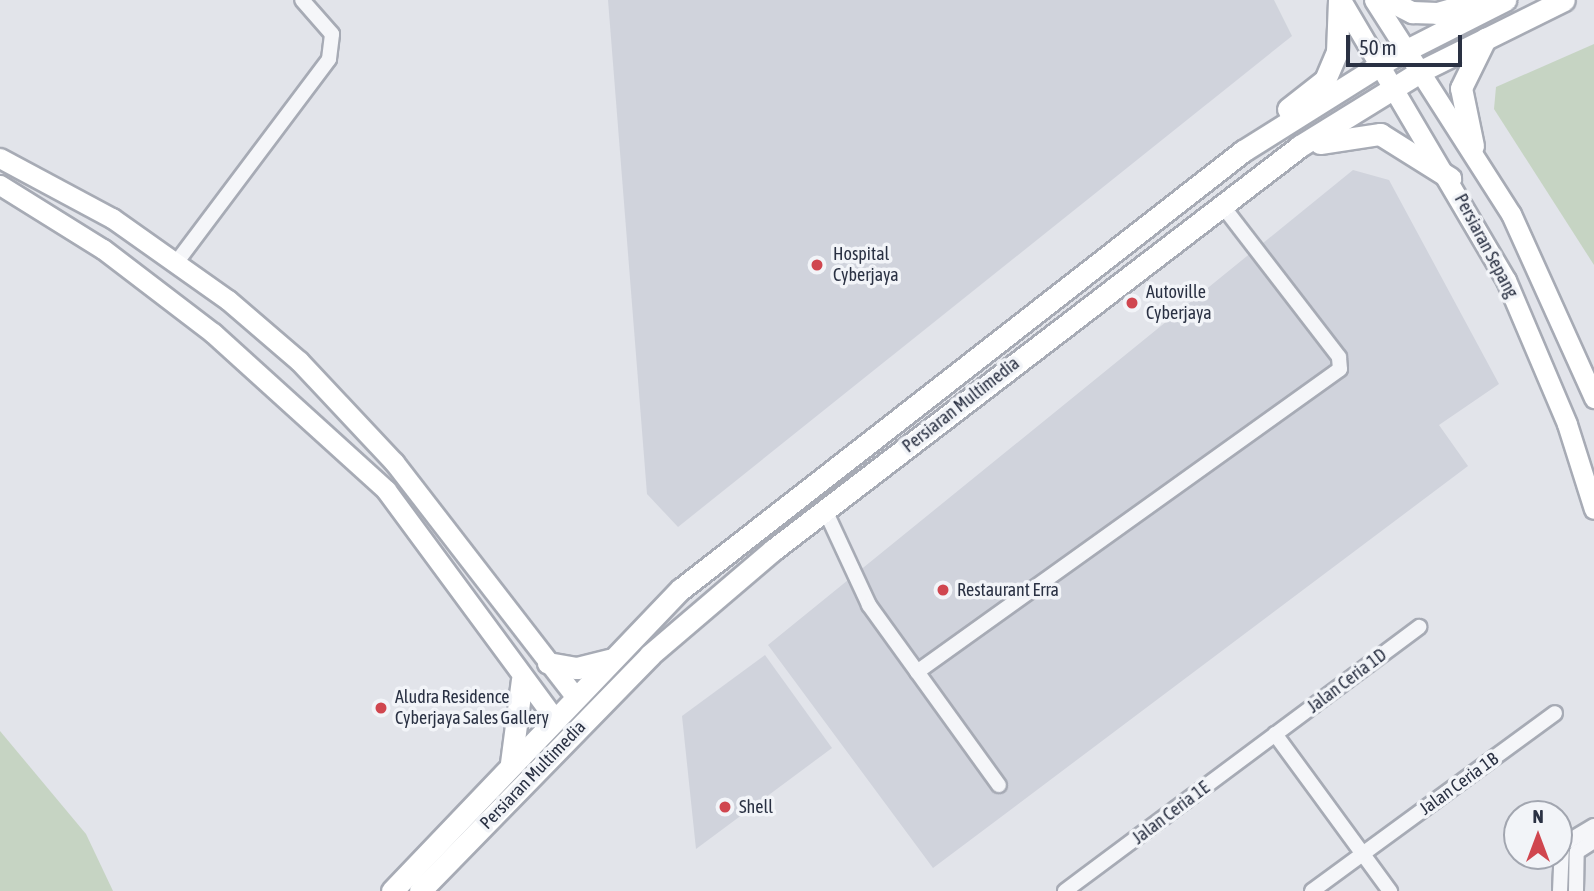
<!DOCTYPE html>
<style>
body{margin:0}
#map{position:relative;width:1594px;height:891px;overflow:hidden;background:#e2e4ea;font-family:"Asap Condensed",sans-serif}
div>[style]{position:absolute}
.built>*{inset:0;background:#d0d3dc}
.green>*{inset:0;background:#c6d4c3}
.roads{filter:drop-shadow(2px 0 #a7abb5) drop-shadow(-2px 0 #a7abb5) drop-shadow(0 2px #a7abb5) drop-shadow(0 -2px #a7abb5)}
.street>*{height:14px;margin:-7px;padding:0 7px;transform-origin:7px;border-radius:7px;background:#f5f6f9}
.secondary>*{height:19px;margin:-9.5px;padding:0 9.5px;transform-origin:9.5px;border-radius:9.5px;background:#fff}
.primary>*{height:21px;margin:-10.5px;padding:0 10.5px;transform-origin:10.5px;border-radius:10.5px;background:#fff}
.dots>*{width:19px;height:19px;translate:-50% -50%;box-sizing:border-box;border:4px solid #f2f4f8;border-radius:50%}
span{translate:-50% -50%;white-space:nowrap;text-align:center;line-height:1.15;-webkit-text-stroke:7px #f2f4f8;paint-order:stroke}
.street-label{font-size:18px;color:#2a3143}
.poi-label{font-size:18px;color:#2a3143}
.left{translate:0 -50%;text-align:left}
.north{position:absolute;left:1503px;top:800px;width:70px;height:70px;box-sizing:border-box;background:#f2f4f8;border:2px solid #a2a6b0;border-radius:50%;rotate:0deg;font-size:19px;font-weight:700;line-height:28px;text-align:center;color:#2a3143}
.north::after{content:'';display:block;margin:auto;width:24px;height:32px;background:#d0464f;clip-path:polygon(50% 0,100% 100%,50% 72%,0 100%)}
.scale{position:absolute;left:1346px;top:35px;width:116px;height:32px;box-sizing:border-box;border:4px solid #2a3143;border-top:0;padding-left:9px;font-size:21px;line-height:24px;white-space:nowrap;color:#2a3143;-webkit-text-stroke:5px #f2f4f8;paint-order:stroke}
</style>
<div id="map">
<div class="built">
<div style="clip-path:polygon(608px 0,1274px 0,1292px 36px,678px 527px,647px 494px)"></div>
<div style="clip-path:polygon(1353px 170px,1389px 180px,1499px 384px,1439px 425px,1468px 466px,933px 868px,768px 645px)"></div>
<div style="clip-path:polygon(765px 655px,832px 748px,696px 849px,682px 716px)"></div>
</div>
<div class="green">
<div style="clip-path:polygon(1594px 44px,1594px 265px,1494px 109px,1496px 87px)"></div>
<div style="clip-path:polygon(0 731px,86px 834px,113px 891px,0 891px)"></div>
</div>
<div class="roads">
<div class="street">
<div style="left:176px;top:263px;width:255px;rotate:-53.1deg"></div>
<div style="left:329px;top:59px;width:25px;rotate:-83deg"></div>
<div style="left:332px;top:34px;width:45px;rotate:-131.4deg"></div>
<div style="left:825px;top:510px;width:105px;rotate:65.1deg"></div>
<div style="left:869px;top:605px;width:222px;rotate:54.2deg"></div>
<div style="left:917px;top:672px;width:520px;rotate:-35.61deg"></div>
<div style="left:1340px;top:369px;width:12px;rotate:-95deg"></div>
<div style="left:1339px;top:357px;width:193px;rotate:-127.6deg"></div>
<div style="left:1275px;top:734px;width:195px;rotate:53.8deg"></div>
<div style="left:1065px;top:891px;width:442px;rotate:-36.7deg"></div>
<div style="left:1312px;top:891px;width:301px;rotate:-36.2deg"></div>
<div style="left:1560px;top:891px;width:46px;rotate:-87.5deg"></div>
<div style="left:1562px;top:845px;width:37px;rotate:-31deg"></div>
<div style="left:1576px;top:891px;width:39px;rotate:-89deg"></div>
<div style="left:1577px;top:852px;width:20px;rotate:-33deg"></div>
</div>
<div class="secondary">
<div style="left:1341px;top:0;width:325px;rotate:59.5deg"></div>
<div style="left:1506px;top:280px;width:156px;rotate:67deg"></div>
<div style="left:1567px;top:424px;width:89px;rotate:72.4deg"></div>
<div style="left:1374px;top:0;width:254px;rotate:57.4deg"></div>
<div style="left:1511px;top:214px;width:202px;rotate:65.7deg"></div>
<div style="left:0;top:158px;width:127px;rotate:28.2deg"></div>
<div style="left:112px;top:218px;width:142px;rotate:35.3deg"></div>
<div style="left:228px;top:300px;width:94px;rotate:40.7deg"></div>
<div style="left:299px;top:361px;width:139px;rotate:46.8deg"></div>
<div style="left:394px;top:462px;width:296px;rotate:52.3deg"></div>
<div style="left:0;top:185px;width:121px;rotate:31.9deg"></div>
<div style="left:103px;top:249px;width:138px;rotate:37.4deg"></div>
<div style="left:213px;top:333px;width:234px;rotate:42.2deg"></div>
<div style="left:386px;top:490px;width:285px;rotate:53.6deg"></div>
</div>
<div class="primary">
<div style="left:1388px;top:0;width:27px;rotate:27deg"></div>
<div style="left:1412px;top:12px;width:25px;rotate:2deg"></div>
<div style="left:1437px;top:13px;width:48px;rotate:-15.8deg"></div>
<div style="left:1288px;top:109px;width:47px;rotate:-38.1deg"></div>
<div style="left:1325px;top:80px;width:30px;rotate:-67deg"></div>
<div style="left:1337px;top:52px;width:52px;rotate:-87.8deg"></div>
<div style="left:1320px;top:143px;width:61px;rotate:-8.5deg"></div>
<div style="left:1380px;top:134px;width:83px;rotate:32.2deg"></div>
<div style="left:1473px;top:146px;width:59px;rotate:-101.7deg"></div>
<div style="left:1461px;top:88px;width:55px;rotate:-63.9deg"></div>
<div style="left:548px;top:663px;width:29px;rotate:10deg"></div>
<div style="left:577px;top:668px;width:34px;rotate:-14deg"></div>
<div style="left:511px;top:763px;width:84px;rotate:-82.5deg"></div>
<div style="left:392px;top:891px;width:418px;rotate:-46.3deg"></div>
<div style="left:681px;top:589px;width:713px;rotate:-37.93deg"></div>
<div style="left:1243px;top:151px;width:177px;rotate:-32.1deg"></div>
<div style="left:1393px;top:57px;width:126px;rotate:-27deg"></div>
<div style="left:420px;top:891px;width:330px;rotate:-45.7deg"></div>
<div style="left:650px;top:655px;width:162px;rotate:-40.5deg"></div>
<div style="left:773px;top:550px;width:664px;rotate:-37.47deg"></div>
<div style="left:1300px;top:146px;width:145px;rotate:-31.7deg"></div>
<div style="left:1423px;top:70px;width:157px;rotate:-26.4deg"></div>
</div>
</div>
<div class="dots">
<div style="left:817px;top:265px;background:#d0464f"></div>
<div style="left:1132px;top:303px;background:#d0464f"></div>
<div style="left:943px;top:590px;background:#d0464f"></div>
<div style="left:381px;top:708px;background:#d0464f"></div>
<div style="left:725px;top:807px;background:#d0464f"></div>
</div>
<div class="street-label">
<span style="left:1486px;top:246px;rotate:62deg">Persiaran Sepang</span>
<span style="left:961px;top:405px;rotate:-38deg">Persiaran Multimedia</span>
<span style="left:1347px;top:681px;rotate:-37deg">Jalan Ceria 1D</span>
<span style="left:533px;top:775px;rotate:-46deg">Persiaran Multimedia</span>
<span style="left:1459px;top:784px;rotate:-36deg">Jalan Ceria 1B</span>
<span style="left:1171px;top:813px;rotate:-37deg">Jalan Ceria 1E</span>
</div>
<div class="poi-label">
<span class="left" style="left:833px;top:265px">Hospital<br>Cyberjaya</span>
<span class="left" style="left:1146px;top:303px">Autoville<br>Cyberjaya</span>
<span class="left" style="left:957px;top:590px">Restaurant Erra</span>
<span class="left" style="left:395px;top:708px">Aludra Residence<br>Cyberjaya Sales Gallery</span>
<span class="left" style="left:739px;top:807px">Shell</span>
</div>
<div class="north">N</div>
<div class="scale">50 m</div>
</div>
